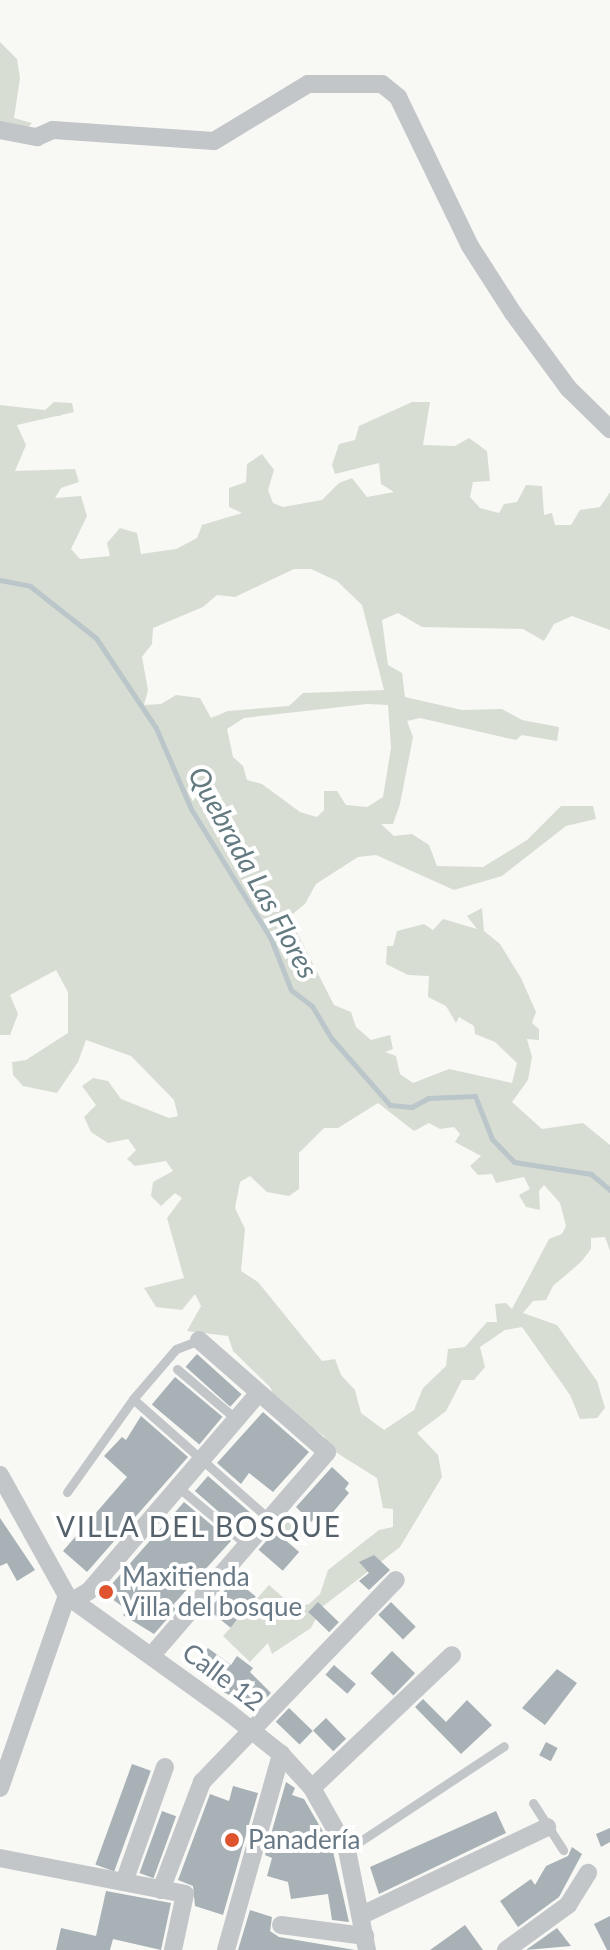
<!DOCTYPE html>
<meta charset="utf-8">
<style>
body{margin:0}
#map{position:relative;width:610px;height:1950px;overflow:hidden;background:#f8f8f5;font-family:Lato,sans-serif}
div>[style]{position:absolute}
.green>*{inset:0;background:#d8ddd4}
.round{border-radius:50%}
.stream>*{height:5px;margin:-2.5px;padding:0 2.5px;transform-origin:2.5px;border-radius:2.5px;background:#bac6ca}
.building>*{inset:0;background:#a8b1b6;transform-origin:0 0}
.lane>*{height:9px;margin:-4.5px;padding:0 4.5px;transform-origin:4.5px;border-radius:4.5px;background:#c2c6c9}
.street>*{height:18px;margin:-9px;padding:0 9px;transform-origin:9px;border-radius:9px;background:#c2c6c9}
.dots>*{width:22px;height:22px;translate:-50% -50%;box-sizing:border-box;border:4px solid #fff;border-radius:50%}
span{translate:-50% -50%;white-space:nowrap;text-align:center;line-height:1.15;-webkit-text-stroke:8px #fff;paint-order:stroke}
.poi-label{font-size:26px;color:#687985}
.left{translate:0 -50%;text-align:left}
.street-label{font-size:26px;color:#687985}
.water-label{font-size:28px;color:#637a81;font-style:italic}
.neighbourhood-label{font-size:28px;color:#55626b;letter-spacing:2px}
</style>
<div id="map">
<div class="green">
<div style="clip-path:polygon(0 42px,17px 59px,20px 78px,14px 118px,32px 123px,27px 129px,0 125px)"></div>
<div style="clip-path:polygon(evenodd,54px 402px,72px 403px,74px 412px,17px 425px,26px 445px,15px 471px,75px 469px,79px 482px,61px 488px,55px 498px,81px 496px,87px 516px,71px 549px,80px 559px,110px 556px,107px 543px,120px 528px,137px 533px,141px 554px,176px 549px,197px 538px,202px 525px,242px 513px,229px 507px,229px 488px,246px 482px,247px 464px,262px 454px,274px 470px,268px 490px,273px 503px,283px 507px,322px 500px,339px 483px,352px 478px,367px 497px,394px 492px,381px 484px,379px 463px,335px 474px,332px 465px,339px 444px,355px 440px,359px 426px,412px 402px,430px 402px,423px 445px,455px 446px,469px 438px,487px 451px,490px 481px,473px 482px,470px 497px,480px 508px,499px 513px,504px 504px,517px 502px,526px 485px,542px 486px,544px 515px,552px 513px,555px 525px,571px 525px,580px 510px,600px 507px,610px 492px,610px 630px,572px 616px,554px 624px,544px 641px,523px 629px,422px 627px,398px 613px,382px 620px,388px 665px,402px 673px,405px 697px,462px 710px,502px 709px,522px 720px,559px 727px,557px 741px,522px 735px,516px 740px,420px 718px,407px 721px,413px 737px,400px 804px,393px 824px,381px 824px,394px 836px,412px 834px,429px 845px,437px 866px,483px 867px,527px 840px,561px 806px,593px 806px,596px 819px,566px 826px,502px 876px,454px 890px,376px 855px,358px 857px,316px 884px,305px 904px,289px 917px,334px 1005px,351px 1012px,356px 1027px,371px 1040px,390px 1035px,393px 1049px,385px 1052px,396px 1056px,400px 1074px,413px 1083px,449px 1069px,512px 1083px,517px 1063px,495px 1042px,475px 1034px,474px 1026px,459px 1017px,456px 1023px,446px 1006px,428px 997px,429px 976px,408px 975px,386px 964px,387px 946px,393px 946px,397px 931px,424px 924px,433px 930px,443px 919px,477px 929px,467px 916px,482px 908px,484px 931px,500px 944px,521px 978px,536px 1012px,532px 1023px,539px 1029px,539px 1040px,527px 1039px,532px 1057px,528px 1080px,512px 1102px,542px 1129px,583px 1123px,610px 1145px,610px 1251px,605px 1237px,591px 1238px,591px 1249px,581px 1262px,553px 1286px,546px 1300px,533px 1301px,523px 1313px,557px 1325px,597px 1381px,605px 1408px,597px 1418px,580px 1419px,570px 1395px,522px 1327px,505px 1330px,480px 1347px,485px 1367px,474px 1380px,462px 1380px,446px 1411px,417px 1433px,438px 1455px,442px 1477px,400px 1547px,322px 1607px,311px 1628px,272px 1654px,268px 1643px,250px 1662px,223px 1636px,269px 1585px,295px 1608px,309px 1604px,320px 1594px,328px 1570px,379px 1530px,393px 1527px,393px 1509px,383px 1508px,377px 1478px,329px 1448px,324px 1436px,278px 1404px,270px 1387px,233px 1351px,228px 1336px,187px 1331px,201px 1306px,195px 1294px,182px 1310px,156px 1307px,144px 1288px,184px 1278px,167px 1218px,182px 1198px,175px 1193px,161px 1206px,151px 1196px,153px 1182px,173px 1171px,166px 1161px,135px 1166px,127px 1159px,136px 1150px,128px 1139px,108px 1143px,91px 1132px,84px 1117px,96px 1105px,82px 1086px,93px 1078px,108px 1081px,121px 1099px,169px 1118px,178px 1116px,174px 1100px,131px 1056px,86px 1040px,78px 1062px,57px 1093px,23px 1086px,13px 1075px,12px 1062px,26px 1060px,68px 1033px,68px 992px,56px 970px,10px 995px,18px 1014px,10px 1035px,0 1035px,0 405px,45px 410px,54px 402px,294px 569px,311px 569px,337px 581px,362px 605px,384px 690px,303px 693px,289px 706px,228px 711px,211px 718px,200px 698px,176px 695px,161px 704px,144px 705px,148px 690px,142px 657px,152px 644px,153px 628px,203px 607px,217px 595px,235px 597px,294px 569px,54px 402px,367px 704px,388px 705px,391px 748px,383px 797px,367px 807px,346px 805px,337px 791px,324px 791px,324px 810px,317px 817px,300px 812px,262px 784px,247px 780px,243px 766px,233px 757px,227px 729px,244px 718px,367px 704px,54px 402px,378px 1103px,414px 1131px,429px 1123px,440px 1129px,454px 1127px,460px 1134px,455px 1142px,481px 1156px,470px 1166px,478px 1175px,492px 1174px,496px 1183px,524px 1177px,530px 1189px,519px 1195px,526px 1207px,540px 1210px,539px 1191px,544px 1185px,560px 1203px,566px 1226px,562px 1234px,549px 1239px,512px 1309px,506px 1303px,495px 1304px,497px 1322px,487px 1322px,465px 1347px,448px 1349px,446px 1366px,423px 1388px,414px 1410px,384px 1430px,361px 1413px,355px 1390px,341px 1375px,335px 1359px,322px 1361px,258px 1282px,241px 1271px,245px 1229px,235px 1208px,240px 1182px,250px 1176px,267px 1192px,289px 1196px,299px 1189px,299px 1153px,324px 1128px,338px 1128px,378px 1103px)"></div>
<div class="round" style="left:279px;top:1518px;width:22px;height:22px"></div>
</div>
<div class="stream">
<div style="left:0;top:580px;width:31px;rotate:11deg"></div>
<div style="left:30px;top:586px;width:84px;rotate:38.2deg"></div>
<div style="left:96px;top:638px;width:108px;rotate:56.3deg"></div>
<div style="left:156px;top:728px;width:88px;rotate:66.6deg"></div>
<div style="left:191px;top:809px;width:153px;rotate:58.4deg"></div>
<div style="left:271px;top:939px;width:55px;rotate:68.6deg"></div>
<div style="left:291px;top:990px;width:26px;rotate:37deg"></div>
<div style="left:312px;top:1006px;width:39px;rotate:59deg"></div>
<div style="left:332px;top:1039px;width:88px;rotate:48.7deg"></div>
<div style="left:390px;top:1105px;width:22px;rotate:5deg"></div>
<div style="left:412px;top:1107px;width:18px;rotate:-29deg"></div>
<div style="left:428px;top:1098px;width:47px;rotate:-2.4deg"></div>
<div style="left:475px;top:1096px;width:46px;rotate:68.4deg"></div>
<div style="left:492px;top:1139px;width:32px;rotate:46deg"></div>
<div style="left:514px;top:1162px;width:78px;rotate:8.9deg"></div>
<div style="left:591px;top:1174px;width:25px;rotate:40deg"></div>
</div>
<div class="building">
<div style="left:197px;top:1354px;width:60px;height:17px;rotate:42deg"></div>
<div style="left:175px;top:1377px;width:62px;height:36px;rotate:40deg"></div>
<div style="clip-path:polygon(263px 1412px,309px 1452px,273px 1492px,249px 1473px,241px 1484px,217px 1463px)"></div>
<div style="clip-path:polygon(141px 1416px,188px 1457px,87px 1572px,63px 1551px,127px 1477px,104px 1456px,122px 1437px,126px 1440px)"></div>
<div style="clip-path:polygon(332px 1467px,349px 1483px,345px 1489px,349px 1493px,323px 1524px,315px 1518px,311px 1522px,296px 1507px)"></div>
<div style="left:208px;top:1476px;width:58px;height:20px;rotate:41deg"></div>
<div style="clip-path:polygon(184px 1502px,231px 1541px,172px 1606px,176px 1609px,154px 1634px,123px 1615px,127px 1610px,104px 1593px)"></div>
<div style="clip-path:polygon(0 1518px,35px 1570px,17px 1581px,7px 1563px,0 1566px)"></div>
<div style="left:275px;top:1531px;width:32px;height:25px;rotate:41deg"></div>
<div style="clip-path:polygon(374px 1555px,390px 1570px,369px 1590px,359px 1581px,369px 1573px,359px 1562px)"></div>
<div style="left:234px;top:1579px;width:28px;height:40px;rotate:39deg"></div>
<div style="left:318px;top:1602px;width:29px;height:14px;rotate:44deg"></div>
<div style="left:391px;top:1602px;width:35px;height:18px;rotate:45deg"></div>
<div style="clip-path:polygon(208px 1648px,231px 1665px,237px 1656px,253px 1668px,250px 1672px,271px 1693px,255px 1710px,215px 1687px,219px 1681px,196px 1663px)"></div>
<div style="left:392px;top:1651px;width:32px;height:31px;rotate:44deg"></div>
<div style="left:334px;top:1665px;width:29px;height:13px;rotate:41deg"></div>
<div style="clip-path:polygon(557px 1669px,577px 1683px,545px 1725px,522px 1708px)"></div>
<div style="clip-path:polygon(423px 1699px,446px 1722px,467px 1700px,492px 1725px,461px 1754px,415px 1707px)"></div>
<div style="left:289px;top:1708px;width:33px;height:19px;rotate:44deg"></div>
<div style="left:326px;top:1718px;width:29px;height:18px;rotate:46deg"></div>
<div style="left:546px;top:1742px;width:13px;height:15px;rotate:27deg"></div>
<div style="left:132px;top:1764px;width:20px;height:107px;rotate:20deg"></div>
<div style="clip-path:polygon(286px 1782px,295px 1788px,292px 1795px,304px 1799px,332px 1847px,349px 1922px,332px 1920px,328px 1894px,291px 1899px,288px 1882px,267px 1876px,272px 1858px,265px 1855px)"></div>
<div style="clip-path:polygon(233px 1786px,258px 1793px,223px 1915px,195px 1906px,193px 1886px,178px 1880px,210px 1794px,229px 1801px)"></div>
<div style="left:162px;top:1811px;width:15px;height:66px;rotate:20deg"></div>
<div style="clip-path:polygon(496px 1811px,506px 1833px,379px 1894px,370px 1867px)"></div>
<div style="clip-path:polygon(610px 1828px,610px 1842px,601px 1847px,596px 1834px)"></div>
<div style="clip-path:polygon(572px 1847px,582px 1854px,559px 1897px,518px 1927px,500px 1901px,531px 1879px,535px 1885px,546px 1866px,568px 1856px)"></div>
<div style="clip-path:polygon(106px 1891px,171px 1903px,161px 1950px,113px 1939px,110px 1950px,56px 1950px,61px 1928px,96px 1936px)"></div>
<div style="clip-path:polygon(250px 1910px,272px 1917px,270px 1931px,279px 1937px,355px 1950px,238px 1950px)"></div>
<div style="clip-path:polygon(610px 1916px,610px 1950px,607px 1950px,594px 1924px)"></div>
<div style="clip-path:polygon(465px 1925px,483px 1950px,430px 1950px)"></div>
<div style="clip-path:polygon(557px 1928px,571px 1946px,526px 1950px)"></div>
</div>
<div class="lane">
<div style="left:177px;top:1369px;width:77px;rotate:40.3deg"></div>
<div style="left:133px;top:1399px;width:181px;rotate:41.4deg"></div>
<div style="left:178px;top:1487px;width:89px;rotate:40deg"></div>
<div style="left:67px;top:1492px;width:114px;rotate:-54.6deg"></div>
<div style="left:133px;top:1399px;width:66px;rotate:-49.3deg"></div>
<div style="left:176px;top:1349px;width:25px;rotate:-21deg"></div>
<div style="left:533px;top:1803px;width:56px;rotate:57.4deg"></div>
<div style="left:347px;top:1850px;width:188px;rotate:-33.5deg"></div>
</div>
<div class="street">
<div style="left:0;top:130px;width:38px;rotate:11deg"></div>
<div style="left:37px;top:137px;width:17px;rotate:-24deg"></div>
<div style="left:53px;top:130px;width:161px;rotate:3.9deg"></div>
<div style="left:214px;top:141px;width:110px;rotate:-31.2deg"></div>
<div style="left:308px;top:84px;width:74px"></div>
<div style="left:382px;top:84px;width:21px;rotate:39deg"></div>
<div style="left:398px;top:97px;width:165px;rotate:64.2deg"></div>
<div style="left:470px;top:246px;width:80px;rotate:57.3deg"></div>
<div style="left:513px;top:313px;width:93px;rotate:53.7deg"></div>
<div style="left:568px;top:388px;width:59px;rotate:44.3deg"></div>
<div style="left:0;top:1475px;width:138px;rotate:61deg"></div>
<div style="left:67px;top:1596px;width:197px;rotate:35.7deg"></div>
<div style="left:227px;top:1711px;width:69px;rotate:38.5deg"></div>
<div style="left:281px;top:1754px;width:46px;rotate:47.6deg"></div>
<div style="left:312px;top:1788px;width:71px;rotate:60.6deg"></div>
<div style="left:347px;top:1850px;width:102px;rotate:78.7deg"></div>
<div style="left:74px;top:1600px;width:17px;rotate:-31deg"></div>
<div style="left:89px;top:1591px;width:261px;rotate:-49.4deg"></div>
<div style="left:152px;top:1655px;width:268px;rotate:-49.2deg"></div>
<div style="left:327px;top:1452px;width:170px;rotate:-138.8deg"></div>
<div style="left:0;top:1788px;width:203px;rotate:-70.8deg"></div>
<div style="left:312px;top:1788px;width:193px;rotate:-43.5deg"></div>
<div style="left:0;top:1858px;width:188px;rotate:11deg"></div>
<div style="left:185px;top:1894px;width:57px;rotate:102.1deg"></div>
<div style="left:124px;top:1882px;width:122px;rotate:-70.4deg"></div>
<div style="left:161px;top:1890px;width:116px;rotate:-69.2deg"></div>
<div style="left:202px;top:1782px;width:280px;rotate:-46.2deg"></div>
<div style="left:362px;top:1915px;width:205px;rotate:-25.4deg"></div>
<div style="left:281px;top:1925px;width:85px;rotate:7.5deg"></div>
<div style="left:226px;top:1950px;width:204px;rotate:-74.3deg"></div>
<div style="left:506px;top:1950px;width:77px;rotate:-36deg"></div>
<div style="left:568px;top:1905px;width:38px;rotate:-58deg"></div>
</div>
<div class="dots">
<div style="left:106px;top:1592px;background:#df542f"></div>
<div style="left:232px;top:1840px;background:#df542f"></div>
</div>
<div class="poi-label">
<span class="left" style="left:122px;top:1592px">Maxitienda<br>Villa del bosque</span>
<span class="left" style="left:248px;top:1840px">Panadería</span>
</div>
<div class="street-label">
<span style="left:223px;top:1677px;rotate:37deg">Calle 12</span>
</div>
<div class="water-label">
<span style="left:254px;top:872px;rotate:61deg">Quebrada Las Flores</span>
</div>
<div class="neighbourhood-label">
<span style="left:199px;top:1526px">VILLA DEL BOSQUE</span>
</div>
</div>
